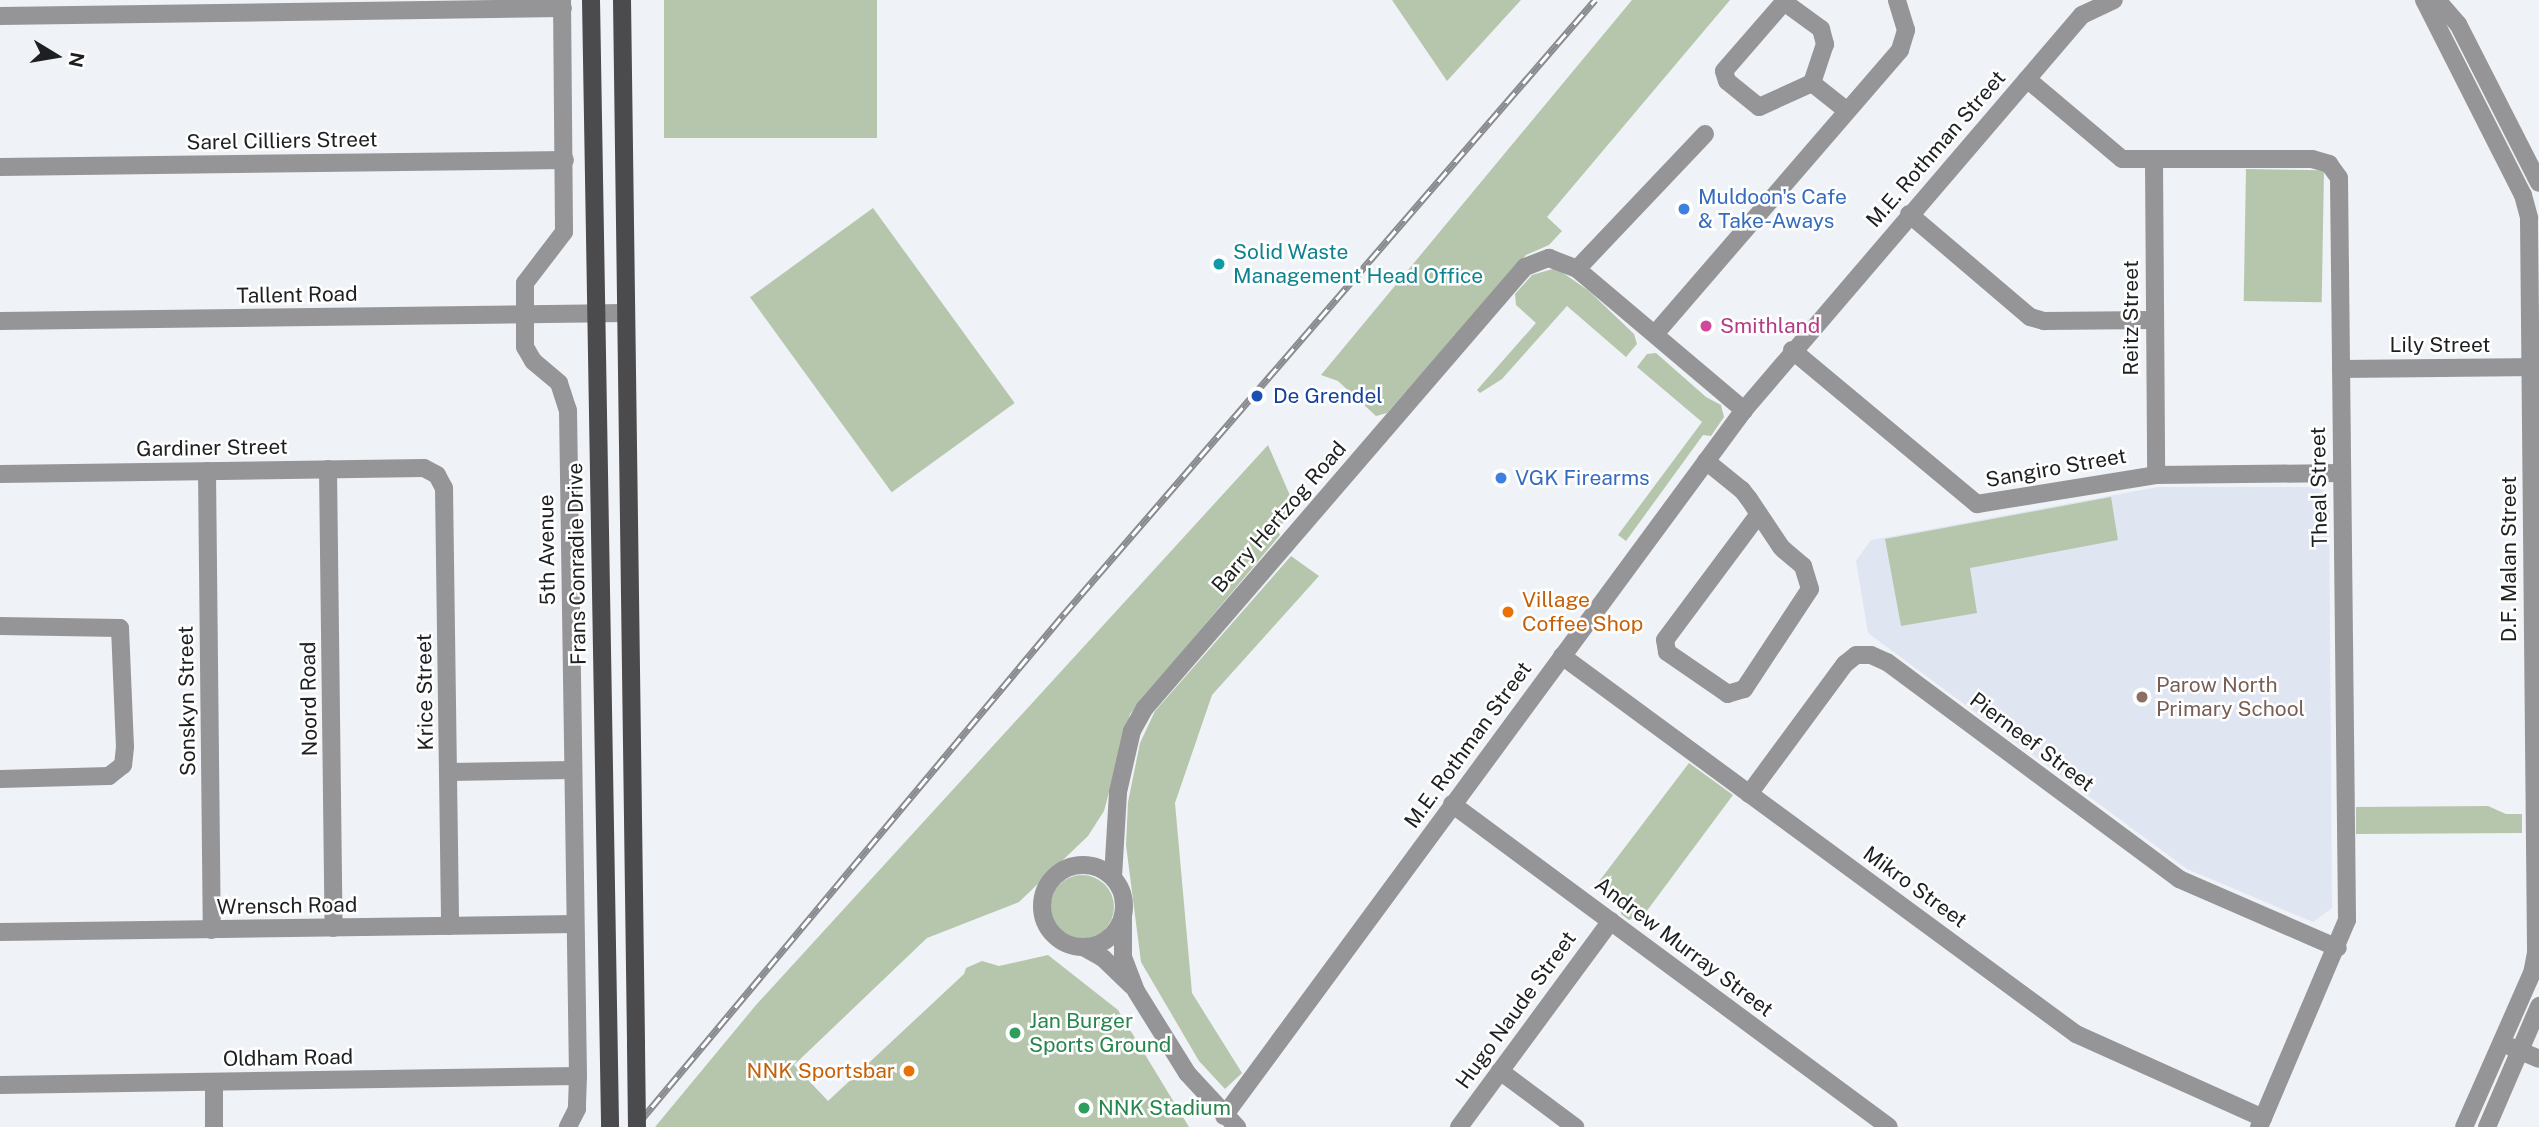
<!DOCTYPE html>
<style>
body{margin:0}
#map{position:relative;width:2539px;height:1127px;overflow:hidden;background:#eff2f6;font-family:"Public Sans",sans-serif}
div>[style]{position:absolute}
.built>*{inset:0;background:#dfe6f1}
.green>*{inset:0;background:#b6c6ad;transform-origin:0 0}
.round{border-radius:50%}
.minor>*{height:18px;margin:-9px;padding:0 9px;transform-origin:9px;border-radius:9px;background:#959597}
.minor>.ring{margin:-9px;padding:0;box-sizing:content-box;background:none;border:18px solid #959597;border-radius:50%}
.major>*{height:18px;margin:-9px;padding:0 9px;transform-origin:9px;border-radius:9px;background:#4b4a4d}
.rail>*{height:7px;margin-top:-3.5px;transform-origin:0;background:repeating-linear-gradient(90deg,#fff 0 13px,#898b8e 0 26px);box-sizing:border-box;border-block:2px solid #898b8e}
.major-bridge>*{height:18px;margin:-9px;padding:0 9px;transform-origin:9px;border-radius:9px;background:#4b4a4d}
.dots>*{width:19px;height:19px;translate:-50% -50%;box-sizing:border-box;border:4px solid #fff;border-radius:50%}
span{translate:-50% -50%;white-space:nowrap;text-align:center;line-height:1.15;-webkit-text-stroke:5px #fff;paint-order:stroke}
.street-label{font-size:21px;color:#1e1f20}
.shop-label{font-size:21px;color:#366cbe}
.left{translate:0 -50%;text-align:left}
.culture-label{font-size:21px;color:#0d838f}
.hotel-label{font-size:21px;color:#b23c85}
.transit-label{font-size:21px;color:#164399}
.food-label{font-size:21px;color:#c56008}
.right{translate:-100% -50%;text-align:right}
.education-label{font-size:21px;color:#785e54}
.leisure-label{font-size:21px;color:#27864d}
.north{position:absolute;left:21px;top:21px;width:70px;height:70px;-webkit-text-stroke:5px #fff;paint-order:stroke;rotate:101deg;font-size:19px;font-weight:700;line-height:28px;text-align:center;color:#1e1f20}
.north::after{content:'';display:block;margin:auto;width:24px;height:32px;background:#1e1f20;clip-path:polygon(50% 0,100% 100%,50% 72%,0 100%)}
</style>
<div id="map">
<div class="built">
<div style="clip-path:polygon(2158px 487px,2321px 487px,2329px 497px,2332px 908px,2313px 922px,2187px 869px,1868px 633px,1856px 561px,1871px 540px)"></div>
</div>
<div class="green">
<div style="left:664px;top:0;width:213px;height:138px"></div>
<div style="clip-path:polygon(1392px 0,1521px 0,1447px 81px)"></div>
<div style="clip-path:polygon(1632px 0,1730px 0,1547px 217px,1562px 231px,1549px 245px,1526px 255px,1387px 413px,1376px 416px,1338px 381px,1321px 375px)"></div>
<div style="left:2246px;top:169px;width:78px;height:132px;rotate:1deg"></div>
<div style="left:873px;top:208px;width:241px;height:152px;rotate:54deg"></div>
<div style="clip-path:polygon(1556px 268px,1589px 291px,1634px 334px,1637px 344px,1626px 357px,1567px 306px,1502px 379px,1480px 393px,1477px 390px,1536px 323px,1516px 305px,1515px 294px,1532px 275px)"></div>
<div style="clip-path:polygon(1656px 353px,1706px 397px,1721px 405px,1724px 417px,1711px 436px,1703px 435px,1626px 541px,1618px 535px,1702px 422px,1637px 367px,1647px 354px)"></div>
<div style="clip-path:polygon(1268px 445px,1295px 507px,1277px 530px,1280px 535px,1130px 714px,1104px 811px,1088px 836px,1019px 902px,927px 938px,794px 1065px,828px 1101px,964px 974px,966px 968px,982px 961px,999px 966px,1048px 955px,1118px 1010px,1189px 1127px,655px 1127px,756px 1005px)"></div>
<div style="clip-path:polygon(2111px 497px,2118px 540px,1970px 568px,1977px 613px,1901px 626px,1885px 539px)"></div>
<div style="clip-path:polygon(1291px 556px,1319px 576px,1212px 695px,1175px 803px,1192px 993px,1242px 1073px,1225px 1089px,1199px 1061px,1141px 962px,1126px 845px,1128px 802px,1140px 743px,1155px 711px)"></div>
<div style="clip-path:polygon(1689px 763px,1733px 795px,1646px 912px,1629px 920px,1621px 914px,1621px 903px,1597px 884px)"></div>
<div style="clip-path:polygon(2488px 806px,2506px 814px,2522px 814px,2522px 833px,2356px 834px,2356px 807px)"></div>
<div class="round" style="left:1050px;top:875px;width:64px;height:64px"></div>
</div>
<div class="minor">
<div style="left:562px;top:0;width:232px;rotate:89.5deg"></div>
<div style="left:564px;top:232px;width:64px;rotate:127.4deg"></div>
<div style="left:525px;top:283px;width:64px;rotate:90deg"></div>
<div style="left:525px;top:347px;width:16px;rotate:60deg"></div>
<div style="left:533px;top:361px;width:34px;rotate:40deg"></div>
<div style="left:559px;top:383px;width:28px;rotate:72deg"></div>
<div style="left:568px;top:410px;width:666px;rotate:89.14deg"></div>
<div style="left:578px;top:1076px;width:33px;rotate:92deg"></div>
<div style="left:577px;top:1109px;width:20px;rotate:117deg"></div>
<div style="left:2424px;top:0;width:219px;rotate:63.1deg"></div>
<div style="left:2523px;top:195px;width:24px;rotate:75deg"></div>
<div style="left:2529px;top:218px;width:735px;rotate:89.45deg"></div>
<div style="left:2536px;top:953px;width:20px;rotate:101deg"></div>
<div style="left:2532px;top:973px;width:168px;rotate:113.8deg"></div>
<div style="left:2437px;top:0;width:32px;rotate:49deg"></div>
<div style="left:2458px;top:24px;width:178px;rotate:63deg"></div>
<div style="left:1784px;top:2px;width:46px;rotate:36.1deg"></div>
<div style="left:1821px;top:29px;width:16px;rotate:75deg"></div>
<div style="left:1825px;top:44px;width:41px;rotate:108.4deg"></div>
<div style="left:1812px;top:83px;width:58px;rotate:155.6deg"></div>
<div style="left:1759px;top:107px;width:41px;rotate:-140.9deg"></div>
<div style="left:1727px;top:81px;width:10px;rotate:-107deg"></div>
<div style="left:1724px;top:71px;width:91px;rotate:-49deg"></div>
<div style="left:0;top:16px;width:563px;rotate:-0.81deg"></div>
<div style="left:2027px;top:79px;width:124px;rotate:40.1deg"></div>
<div style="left:2122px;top:159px;width:190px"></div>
<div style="left:2312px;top:159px;width:18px;rotate:16deg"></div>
<div style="left:2329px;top:164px;width:17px;rotate:54deg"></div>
<div style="left:2339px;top:178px;width:742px;rotate:89.38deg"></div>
<div style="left:2347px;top:920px;width:225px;rotate:113deg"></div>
<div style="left:1812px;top:83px;width:43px;rotate:38.5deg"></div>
<div style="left:2154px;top:161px;width:314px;rotate:89.6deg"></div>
<div style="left:0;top:167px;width:565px;rotate:-0.71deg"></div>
<div style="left:1909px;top:214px;width:159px;rotate:40.4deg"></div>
<div style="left:2030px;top:317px;width:15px;rotate:16deg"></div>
<div style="left:2044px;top:321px;width:108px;rotate:-0.5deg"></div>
<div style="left:1577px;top:269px;width:186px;rotate:-46.5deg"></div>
<div style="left:0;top:321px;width:625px;rotate:-0.73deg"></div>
<div style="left:1655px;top:334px;width:375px;rotate:-49.2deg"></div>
<div style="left:1900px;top:50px;width:21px;rotate:-73deg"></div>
<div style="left:1906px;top:30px;width:31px;rotate:-107deg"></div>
<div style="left:1792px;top:350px;width:241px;rotate:39.8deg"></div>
<div style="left:1977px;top:504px;width:181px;rotate:-9.2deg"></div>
<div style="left:2156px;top:475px;width:185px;rotate:-0.6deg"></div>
<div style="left:2341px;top:369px;width:198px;rotate:-0.6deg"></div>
<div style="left:1706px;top:461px;width:46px;rotate:38.9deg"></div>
<div style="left:1742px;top:490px;width:11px;rotate:52deg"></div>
<div style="left:1749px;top:499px;width:58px;rotate:56.3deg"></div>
<div style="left:1781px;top:547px;width:4px;rotate:45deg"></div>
<div style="left:1784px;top:550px;width:25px;rotate:40deg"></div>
<div style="left:1803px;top:566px;width:24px;rotate:73deg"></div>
<div style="left:1810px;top:589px;width:120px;rotate:123.4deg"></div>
<div style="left:1744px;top:689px;width:17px;rotate:163deg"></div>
<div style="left:1728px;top:694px;width:74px;rotate:-145.5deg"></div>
<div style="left:1667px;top:652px;width:12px;rotate:-99deg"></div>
<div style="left:1665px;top:640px;width:157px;rotate:-53.3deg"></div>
<div style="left:328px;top:469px;width:459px;rotate:89.3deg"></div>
<div style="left:207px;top:471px;width:459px;rotate:89.4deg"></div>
<div style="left:0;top:474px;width:424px;rotate:-0.8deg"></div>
<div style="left:424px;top:468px;width:15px;rotate:28deg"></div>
<div style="left:437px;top:475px;width:15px;rotate:62deg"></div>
<div style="left:444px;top:488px;width:438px;rotate:89.2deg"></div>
<div style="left:0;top:626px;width:120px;rotate:1deg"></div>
<div style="left:120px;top:628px;width:119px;rotate:87.6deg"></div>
<div style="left:125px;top:747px;width:18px;rotate:96deg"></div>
<div style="left:123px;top:765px;width:18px;rotate:142deg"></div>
<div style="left:109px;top:776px;width:109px;rotate:178.4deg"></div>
<div style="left:1562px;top:656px;width:638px;rotate:36.33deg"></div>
<div style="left:2076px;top:1034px;width:205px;rotate:24.2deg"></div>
<div style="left:449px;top:772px;width:124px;rotate:-0.9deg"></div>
<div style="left:1749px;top:794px;width:162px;rotate:-53.6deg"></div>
<div style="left:1845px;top:664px;width:14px;rotate:-39deg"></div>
<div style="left:1856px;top:655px;width:15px"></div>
<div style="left:1871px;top:655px;width:17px;rotate:24deg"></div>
<div style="left:1887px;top:662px;width:364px;rotate:36.6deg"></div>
<div style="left:2179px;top:879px;width:173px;rotate:23.5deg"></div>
<div style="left:1452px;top:804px;width:543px;rotate:36.47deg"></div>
<div class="ring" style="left:1042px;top:865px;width:64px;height:64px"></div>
<div style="left:1113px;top:877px;width:85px;rotate:-86.6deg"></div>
<div style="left:1118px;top:792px;width:63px;rotate:-77.1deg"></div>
<div style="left:1132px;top:731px;width:26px;rotate:-61deg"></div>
<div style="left:1145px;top:708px;width:582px;rotate:-49.25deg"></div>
<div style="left:1525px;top:267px;width:26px;rotate:-21deg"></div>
<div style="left:1549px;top:258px;width:30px;rotate:21deg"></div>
<div style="left:1577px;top:269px;width:219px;rotate:40.2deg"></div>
<div style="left:1123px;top:919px;width:38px;rotate:90deg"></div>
<div style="left:1123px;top:957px;width:36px;rotate:69deg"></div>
<div style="left:1136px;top:991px;width:97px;rotate:58.1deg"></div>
<div style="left:1187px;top:1073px;width:74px;rotate:47.2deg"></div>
<div style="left:0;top:932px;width:575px;rotate:-0.8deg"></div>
<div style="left:1083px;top:947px;width:23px;rotate:29deg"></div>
<div style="left:1103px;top:958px;width:40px;rotate:44deg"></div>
<div style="left:2511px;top:1047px;width:30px;rotate:23deg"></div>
<div style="left:1500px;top:1071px;width:94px;rotate:36.7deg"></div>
<div style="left:214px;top:1082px;width:45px;rotate:90deg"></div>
<div style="left:0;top:1085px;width:578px;rotate:-0.89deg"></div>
<div style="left:1224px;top:1116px;width:877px;rotate:-53.63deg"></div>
<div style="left:1744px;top:410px;width:520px;rotate:-49.45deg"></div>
<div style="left:2082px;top:15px;width:35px;rotate:-25deg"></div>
<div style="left:1459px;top:1127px;width:256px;rotate:-53.6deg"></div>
<div style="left:2487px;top:1127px;width:132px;rotate:-66.7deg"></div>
</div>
<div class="major">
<div style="left:591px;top:0;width:1127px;rotate:89.03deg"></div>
<div style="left:622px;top:0;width:1046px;rotate:89.23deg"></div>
</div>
<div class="rail">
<div style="left:635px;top:1127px;width:669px;rotate:-50.1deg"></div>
<div style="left:1064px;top:614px;width:812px;rotate:-49.15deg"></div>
</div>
<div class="major-bridge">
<div style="left:636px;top:1046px;width:81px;rotate:89.3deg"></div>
</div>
<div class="dots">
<div style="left:1684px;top:209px;background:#3f7fe0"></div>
<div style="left:1219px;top:264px;background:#0f9aa8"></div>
<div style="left:1706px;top:326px;background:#d1479c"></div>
<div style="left:1257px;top:396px;background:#1a4fb4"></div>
<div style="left:1501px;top:478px;background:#3f7fe0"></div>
<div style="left:1508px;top:612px;background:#e8710a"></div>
<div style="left:2142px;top:697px;background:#8d6e63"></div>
<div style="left:1015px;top:1033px;background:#2e9e5b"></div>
<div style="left:909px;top:1071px;background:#e8710a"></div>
<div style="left:1084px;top:1108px;background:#2e9e5b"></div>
</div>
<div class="street-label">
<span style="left:282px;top:141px;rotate:-1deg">Sarel Cilliers Street</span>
<span style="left:1936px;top:149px;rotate:-49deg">M.E. Rothman Street</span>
<span style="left:297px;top:295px;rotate:-1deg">Tallent Road</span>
<span style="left:2131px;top:318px;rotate:-90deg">Reitz Street</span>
<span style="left:2440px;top:345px">Lily Street</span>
<span style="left:212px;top:448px;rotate:-1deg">Gardiner Street</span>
<span style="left:2056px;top:468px;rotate:-10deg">Sangiro Street</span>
<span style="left:2319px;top:487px;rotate:-91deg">Theal Street</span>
<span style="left:1279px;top:517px;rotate:-49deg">Barry Hertzog Road</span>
<span style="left:547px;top:550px;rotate:-91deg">5th Avenue</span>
<span style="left:2509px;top:559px;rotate:-90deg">D.F. Malan Street</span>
<span style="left:577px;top:564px;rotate:-91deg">Frans Conradie Drive</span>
<span style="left:425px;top:692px;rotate:-91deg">Krice Street</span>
<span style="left:309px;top:699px;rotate:-91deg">Noord Road</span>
<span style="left:187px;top:701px;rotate:-91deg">Sonskyn Street</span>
<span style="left:2032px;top:742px;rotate:37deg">Pierneef Street</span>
<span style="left:1468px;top:745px;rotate:-54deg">M.E. Rothman Street</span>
<span style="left:1915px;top:887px;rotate:36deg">Mikro Street</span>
<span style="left:287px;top:906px;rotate:-1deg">Wrensch Road</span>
<span style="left:1684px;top:947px;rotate:37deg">Andrew Murray Street</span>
<span style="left:1516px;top:1010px;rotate:-54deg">Hugo Naude Street</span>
<span style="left:288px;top:1058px;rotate:-1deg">Oldham Road</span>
</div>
<div class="shop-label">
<span class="left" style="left:1698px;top:209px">Muldoon's Cafe<br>&amp; Take-Aways</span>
<span class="left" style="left:1515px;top:478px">VGK Firearms</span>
</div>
<div class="culture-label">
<span class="left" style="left:1233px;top:264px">Solid Waste<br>Management Head Office</span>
</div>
<div class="hotel-label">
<span class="left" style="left:1720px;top:326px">Smithland</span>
</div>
<div class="transit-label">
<span class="left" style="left:1273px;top:396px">De Grendel</span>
</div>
<div class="food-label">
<span class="left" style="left:1522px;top:612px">Village<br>Coffee Shop</span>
<span class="right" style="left:895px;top:1071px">NNK Sportsbar</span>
</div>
<div class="education-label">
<span class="left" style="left:2156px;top:697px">Parow North<br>Primary School</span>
</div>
<div class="leisure-label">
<span class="left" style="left:1029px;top:1033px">Jan Burger<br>Sports Ground</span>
<span class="left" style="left:1098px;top:1108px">NNK Stadium</span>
</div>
<div class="north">N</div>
</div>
